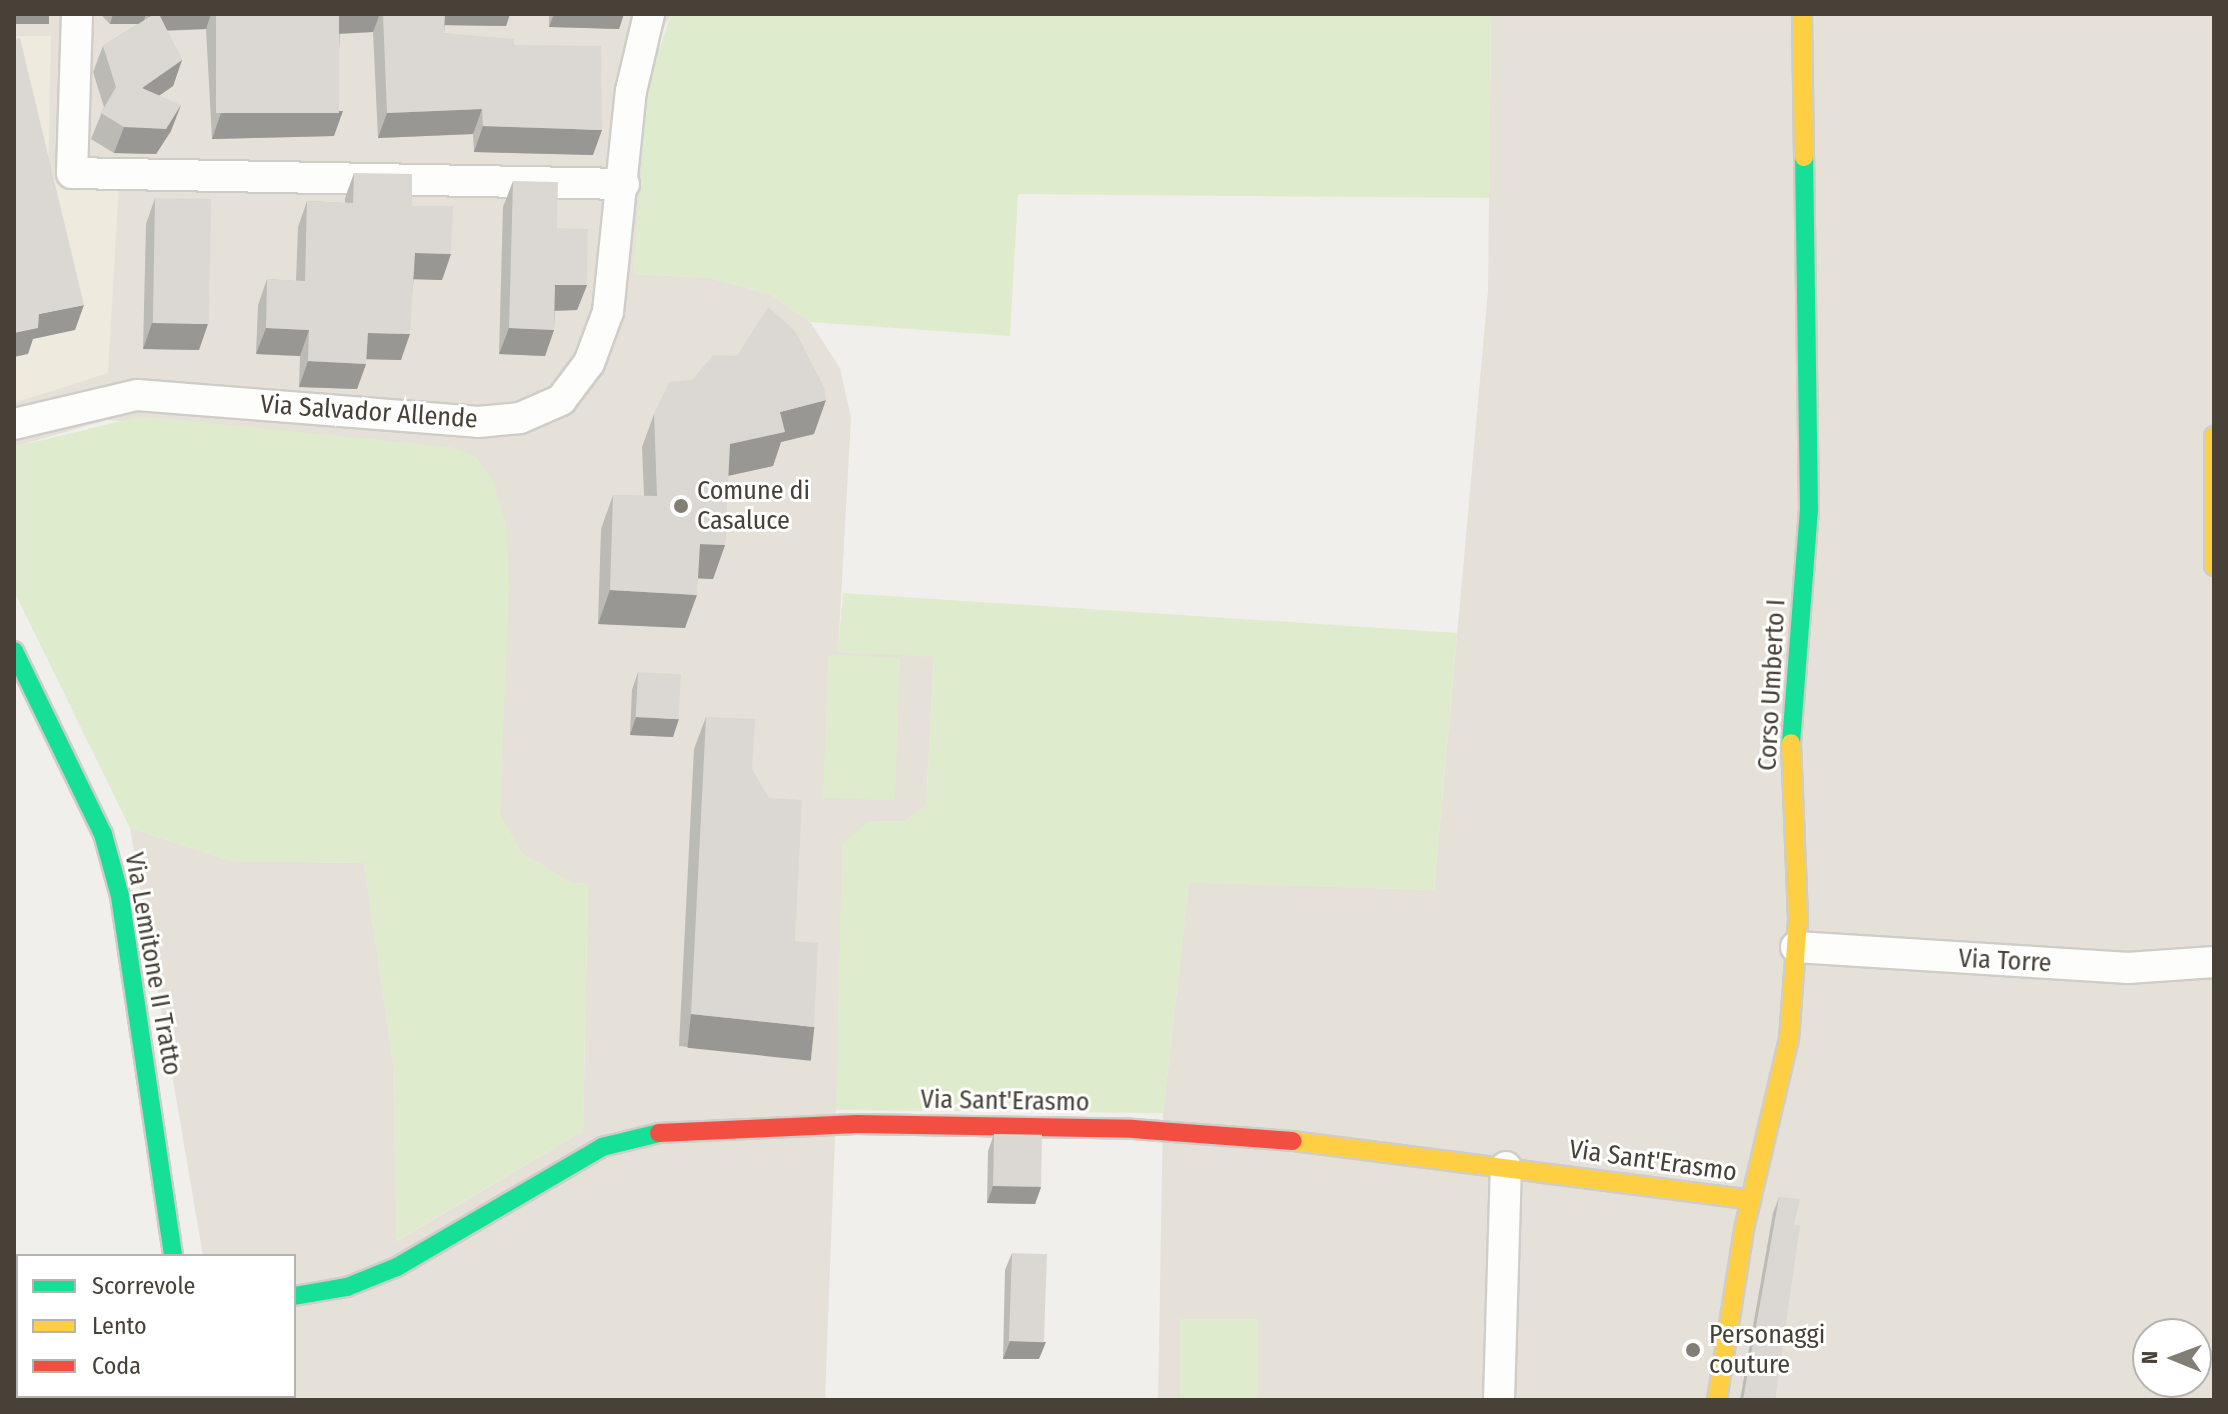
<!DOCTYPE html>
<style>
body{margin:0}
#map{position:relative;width:2228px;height:1414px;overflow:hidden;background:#f1efeb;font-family:"Fira Sans Condensed",sans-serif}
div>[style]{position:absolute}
.residential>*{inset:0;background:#e5e1d8}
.education>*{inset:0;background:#eeeadd}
.green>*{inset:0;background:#deebcc;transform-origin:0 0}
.roads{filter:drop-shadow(2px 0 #cfcdc8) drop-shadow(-2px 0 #cfcdc8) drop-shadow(0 2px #cfcdc8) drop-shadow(0 -2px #cfcdc8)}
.street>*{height:30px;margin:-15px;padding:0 15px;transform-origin:15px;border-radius:15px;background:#fdfdfc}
.fast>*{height:18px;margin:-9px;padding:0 9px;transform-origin:9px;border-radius:9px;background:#16e098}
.slow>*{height:18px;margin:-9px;padding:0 9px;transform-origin:9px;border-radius:9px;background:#ffcf43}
.jam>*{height:18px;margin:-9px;padding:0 9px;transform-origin:9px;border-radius:9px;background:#f24e42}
.wall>*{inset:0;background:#bcbab5}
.shaded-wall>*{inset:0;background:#999794;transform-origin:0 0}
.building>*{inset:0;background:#dbd8d3;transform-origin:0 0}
.dots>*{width:22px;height:22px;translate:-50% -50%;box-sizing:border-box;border:4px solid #fff;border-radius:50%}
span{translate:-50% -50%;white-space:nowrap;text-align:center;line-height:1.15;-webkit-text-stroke:6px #fff;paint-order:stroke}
.street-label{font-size:26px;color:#474137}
.poi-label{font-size:26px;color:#474137}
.left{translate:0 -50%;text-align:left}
.frame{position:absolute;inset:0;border:16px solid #474137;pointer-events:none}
.legend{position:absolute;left:16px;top:1254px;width:280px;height:144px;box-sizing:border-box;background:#fff;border:2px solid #b5b3af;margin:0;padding:10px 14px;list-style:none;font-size:24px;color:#474137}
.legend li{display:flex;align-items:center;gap:16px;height:40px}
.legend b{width:40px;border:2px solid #b5b3af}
.north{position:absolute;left:2132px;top:1318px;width:80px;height:80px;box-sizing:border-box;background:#fff;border:2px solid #b5b3af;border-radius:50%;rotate:271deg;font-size:22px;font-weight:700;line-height:32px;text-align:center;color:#474137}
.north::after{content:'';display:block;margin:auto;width:28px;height:36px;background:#827e76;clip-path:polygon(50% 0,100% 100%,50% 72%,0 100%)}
</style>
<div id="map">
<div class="residential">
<div style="clip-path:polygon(14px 14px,671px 14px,661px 34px,633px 274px,710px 278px,770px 294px,810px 322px,840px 368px,851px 418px,838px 652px,934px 656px,926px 806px,905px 821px,868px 822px,836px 1110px,825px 1400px,200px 1400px,294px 1396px,294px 1256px,203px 1256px,130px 828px,231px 861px,364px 863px,393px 1063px,397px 1241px,583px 1131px,588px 884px,572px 883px,521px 853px,500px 815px,506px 524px,450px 447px,107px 420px,14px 447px)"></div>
<div style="clip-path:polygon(evenodd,1491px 14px,2214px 14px,2214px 1400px,1158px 1400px,1163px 1113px,1189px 882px,1434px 890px,1488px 291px,1491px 14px,2148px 1334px,2196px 1334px,2196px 1382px,2148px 1382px,2148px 1334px)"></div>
</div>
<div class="education">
<div style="clip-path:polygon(14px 36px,51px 36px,48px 180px,119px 182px,108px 373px,14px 403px)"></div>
</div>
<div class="green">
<div style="clip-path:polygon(671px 14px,1491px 14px,1489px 198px,1018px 194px,1010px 336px,810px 322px,770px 294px,710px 278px,633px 274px,648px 83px)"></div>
<div style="clip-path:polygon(142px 416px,450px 447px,474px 455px,493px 481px,506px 524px,509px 585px,500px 815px,521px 853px,572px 883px,588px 884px,583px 1131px,396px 1241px,393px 1063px,364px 863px,231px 861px,130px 828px,14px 591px,14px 447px)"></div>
<div style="clip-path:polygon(843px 593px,1457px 633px,1434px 890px,1189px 883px,1163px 1113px,836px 1110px,842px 844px,868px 822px,905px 821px,926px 806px,934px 657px,838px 652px)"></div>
<div style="left:828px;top:655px;width:72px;height:143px;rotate:2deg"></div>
<div style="left:1180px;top:1319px;width:78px;height:81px"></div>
</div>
<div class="roads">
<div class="street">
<div style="left:77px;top:14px;width:159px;rotate:91.8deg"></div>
<div style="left:72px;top:173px;width:552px;rotate:1.14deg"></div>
<div style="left:14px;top:424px;width:126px;rotate:-13.3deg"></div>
<div style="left:137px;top:395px;width:342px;rotate:4.5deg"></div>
<div style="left:478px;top:422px;width:42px;rotate:-5.4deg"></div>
<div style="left:520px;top:418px;width:45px;rotate:-23.7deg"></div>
<div style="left:561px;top:400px;width:46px;rotate:-52.9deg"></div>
<div style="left:589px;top:363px;width:54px;rotate:-69.6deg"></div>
<div style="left:608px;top:312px;width:222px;rotate:-84.1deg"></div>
<div style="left:631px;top:91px;width:79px;rotate:-76.8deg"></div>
<div style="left:1796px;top:947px;width:333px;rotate:3.6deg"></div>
<div style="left:2128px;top:968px;width:86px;rotate:-4deg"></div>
<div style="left:1499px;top:1400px;width:233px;rotate:-88.3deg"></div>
</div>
<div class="fast">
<div style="left:14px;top:651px;width:203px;rotate:64.1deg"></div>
<div style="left:103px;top:834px;width:64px;rotate:74.7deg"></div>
<div style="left:120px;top:896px;width:364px;rotate:81.6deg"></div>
<div style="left:1791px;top:743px;width:234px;rotate:-85.6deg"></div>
<div style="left:1809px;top:510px;width:353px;rotate:-90.8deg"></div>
<div style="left:294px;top:1296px;width:54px;rotate:-9.6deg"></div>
<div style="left:347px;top:1287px;width:54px;rotate:-21.8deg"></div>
<div style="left:397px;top:1267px;width:238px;rotate:-30.3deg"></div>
<div style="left:602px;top:1147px;width:59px;rotate:-13.8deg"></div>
<div style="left:170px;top:1400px;width:4px;rotate:-76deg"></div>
</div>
<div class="slow">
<div style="left:1802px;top:14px;width:143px;rotate:89.2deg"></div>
<div style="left:2214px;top:436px;width:130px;rotate:90deg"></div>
<div style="left:1293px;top:1141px;width:462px;rotate:7.3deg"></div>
<div style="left:1717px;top:1400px;width:173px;rotate:-81deg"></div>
<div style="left:1744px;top:1229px;width:195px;rotate:-76.7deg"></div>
<div style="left:1789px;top:1039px;width:121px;rotate:-85.7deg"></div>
<div style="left:1798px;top:918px;width:175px;rotate:-92.3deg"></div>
</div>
<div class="jam">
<div style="left:659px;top:1133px;width:198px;rotate:-2.6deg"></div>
<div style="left:857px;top:1124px;width:276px;rotate:1deg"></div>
<div style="left:1133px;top:1129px;width:160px;rotate:4.3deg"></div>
</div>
</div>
<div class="wall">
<div style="clip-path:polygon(100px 14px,510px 14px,506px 26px,445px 25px,444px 33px,514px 45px,593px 155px,474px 152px,473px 134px,378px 138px,373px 32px,340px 34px,334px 136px,212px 139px,206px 29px,167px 31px,182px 60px,173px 86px,159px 96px,171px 131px,156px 154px,114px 153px,91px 139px,104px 107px,93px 72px,103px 46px,138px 24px,110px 24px)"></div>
<div style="clip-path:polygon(549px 14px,624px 14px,619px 29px,549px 27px)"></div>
<div style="clip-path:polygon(354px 173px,412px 206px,451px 254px,442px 280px,414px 279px,401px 360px,366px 359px,366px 364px,357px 389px,299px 387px,300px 356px,256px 354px,258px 305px,267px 279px,296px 281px,298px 227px,307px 201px,345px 203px,345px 198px)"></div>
<div style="clip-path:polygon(513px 181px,557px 228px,587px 285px,577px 310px,555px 311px,554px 330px,545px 356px,499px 354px,503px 207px)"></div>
<div style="clip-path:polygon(155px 198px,199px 350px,143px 349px,146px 224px)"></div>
<div style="clip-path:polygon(654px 414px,814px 434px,781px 442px,773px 466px,728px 476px,725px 545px,713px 579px,698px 578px,685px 628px,598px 624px,601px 529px,613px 495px,644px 496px,642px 447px)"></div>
<div style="clip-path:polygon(638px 672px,673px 737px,630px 735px,632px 690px)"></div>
<div style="clip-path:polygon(706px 717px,752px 769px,795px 941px,802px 1059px,679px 1046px,694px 749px)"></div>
<div style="clip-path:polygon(994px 1134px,1041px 1187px,1035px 1204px,987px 1203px,988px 1151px)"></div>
<div style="clip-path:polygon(1779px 1197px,1794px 1225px,1775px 1400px,1740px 1400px,1773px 1213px)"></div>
<div style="clip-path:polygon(1012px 1253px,1039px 1359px,1003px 1359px,1005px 1270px)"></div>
</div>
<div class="shaded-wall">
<div style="left:14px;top:14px;width:35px;height:10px"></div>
<div style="clip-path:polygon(113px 14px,146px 14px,143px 24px,110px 24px)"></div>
<div style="clip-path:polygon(150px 14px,211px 14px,206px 29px,144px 31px)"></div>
<div style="clip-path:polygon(337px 14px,380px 14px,373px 32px,330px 34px)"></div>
<div style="clip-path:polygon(441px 14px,510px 14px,506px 26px,437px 25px)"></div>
<div style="clip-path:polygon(554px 14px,624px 14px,619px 29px,549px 27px)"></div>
<div style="clip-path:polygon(182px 60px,173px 86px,132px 114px,142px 88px)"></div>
<div style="clip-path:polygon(181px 105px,171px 131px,156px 154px,114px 153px,124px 127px)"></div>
<div style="clip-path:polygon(482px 109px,473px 134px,378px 138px,387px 113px)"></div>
<div style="clip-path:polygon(343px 111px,334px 136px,212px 139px,221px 113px)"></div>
<div style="clip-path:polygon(483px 126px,602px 130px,593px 155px,474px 152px)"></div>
<div style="clip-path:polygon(415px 253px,451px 254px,442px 280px,406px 279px)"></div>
<div style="clip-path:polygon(555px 285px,587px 285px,577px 310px,546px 311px)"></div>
<div style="clip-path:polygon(84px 305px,75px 330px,33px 339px,28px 354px,14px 357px,14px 333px,39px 314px)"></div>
<div style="clip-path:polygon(152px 323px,208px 324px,199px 350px,143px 349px)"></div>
<div style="clip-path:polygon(266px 328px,309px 330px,300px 356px,256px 354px)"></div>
<div style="clip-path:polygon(509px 328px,554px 330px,545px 356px,499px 354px)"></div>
<div style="clip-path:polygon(368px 333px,410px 334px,401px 360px,359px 359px)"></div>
<div style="clip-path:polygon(308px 361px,366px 364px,357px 389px,299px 387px)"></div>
<div style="clip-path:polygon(826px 400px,814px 434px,781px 442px,773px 466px,718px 478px,730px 444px,780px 412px)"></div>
<div style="clip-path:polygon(700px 544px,725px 545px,713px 579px,687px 578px)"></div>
<div style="clip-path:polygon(610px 590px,697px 595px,685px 628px,598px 624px)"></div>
<div style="clip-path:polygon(636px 717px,679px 719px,673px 737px,630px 735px)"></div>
<div style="left:691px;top:1014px;width:124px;height:34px;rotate:6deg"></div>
<div style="clip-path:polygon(993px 1186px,1041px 1187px,1035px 1204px,987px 1203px)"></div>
<div style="clip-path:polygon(1010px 1341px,1046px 1342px,1039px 1359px,1003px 1359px)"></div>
</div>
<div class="building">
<div style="clip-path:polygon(154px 14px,159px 14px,182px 60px,142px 88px,181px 105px,166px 129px,124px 127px,101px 113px,116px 87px,103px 46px)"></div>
<div style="left:216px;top:14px;width:123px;height:99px"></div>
<div style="clip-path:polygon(383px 14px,445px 14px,444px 33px,514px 39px,514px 45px,601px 46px,602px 130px,483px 126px,482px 109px,387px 113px)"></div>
<div style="clip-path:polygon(20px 38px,84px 305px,39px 314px,38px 328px,14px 333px,14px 39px)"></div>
<div style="clip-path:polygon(354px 173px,412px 174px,412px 206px,453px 206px,451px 254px,415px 253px,410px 334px,368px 333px,366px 364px,308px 361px,309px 330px,266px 328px,267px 279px,305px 281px,307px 201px,353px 203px)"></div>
<div style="clip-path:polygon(513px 181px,558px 182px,557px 228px,588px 229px,587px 285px,555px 285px,554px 330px,509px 328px)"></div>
<div style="left:155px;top:198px;width:56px;height:125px;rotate:1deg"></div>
<div style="clip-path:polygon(768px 307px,795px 331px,824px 387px,826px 400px,780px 412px,785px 432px,730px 444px,725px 545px,700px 544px,697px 595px,610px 590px,613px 495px,657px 496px,654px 414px,669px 382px,692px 380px,713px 355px,737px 356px)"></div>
<div style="left:638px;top:672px;width:43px;height:45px;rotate:3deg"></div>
<div style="clip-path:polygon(706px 717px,755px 719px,752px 769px,769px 798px,802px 800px,795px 941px,818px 943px,814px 1027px,691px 1014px)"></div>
<div style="left:994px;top:1134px;width:48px;height:52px;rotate:1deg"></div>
<div style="clip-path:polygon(1779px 1197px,1800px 1199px,1794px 1225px,1800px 1226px,1775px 1400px,1743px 1400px)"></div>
<div style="left:1012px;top:1253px;width:35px;height:88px;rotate:2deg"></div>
</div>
<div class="dots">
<div style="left:681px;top:506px;background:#827e76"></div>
<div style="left:1693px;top:1350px;background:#827e76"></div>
</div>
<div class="street-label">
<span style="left:369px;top:412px;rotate:4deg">Via Salvador Allende</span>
<span style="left:1772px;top:685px;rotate:-87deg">Corso Umberto I</span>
<span style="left:2005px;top:961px;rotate:3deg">Via Torre</span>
<span style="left:153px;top:964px;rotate:80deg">Via Lemitone II Tratto</span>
<span style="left:1005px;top:1101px;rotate:1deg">Via Sant'Erasmo</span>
<span style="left:1653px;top:1161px;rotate:8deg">Via Sant'Erasmo</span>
</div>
<div class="poi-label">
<span class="left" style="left:697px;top:506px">Comune di<br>Casaluce</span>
<span class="left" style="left:1709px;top:1350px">Personaggi<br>couture</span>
</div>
<div class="frame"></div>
<ul class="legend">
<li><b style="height:10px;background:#16e098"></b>Scorrevole</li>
<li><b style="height:10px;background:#ffcf43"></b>Lento</li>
<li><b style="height:10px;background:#f24e42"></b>Coda</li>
</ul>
<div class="north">N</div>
</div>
